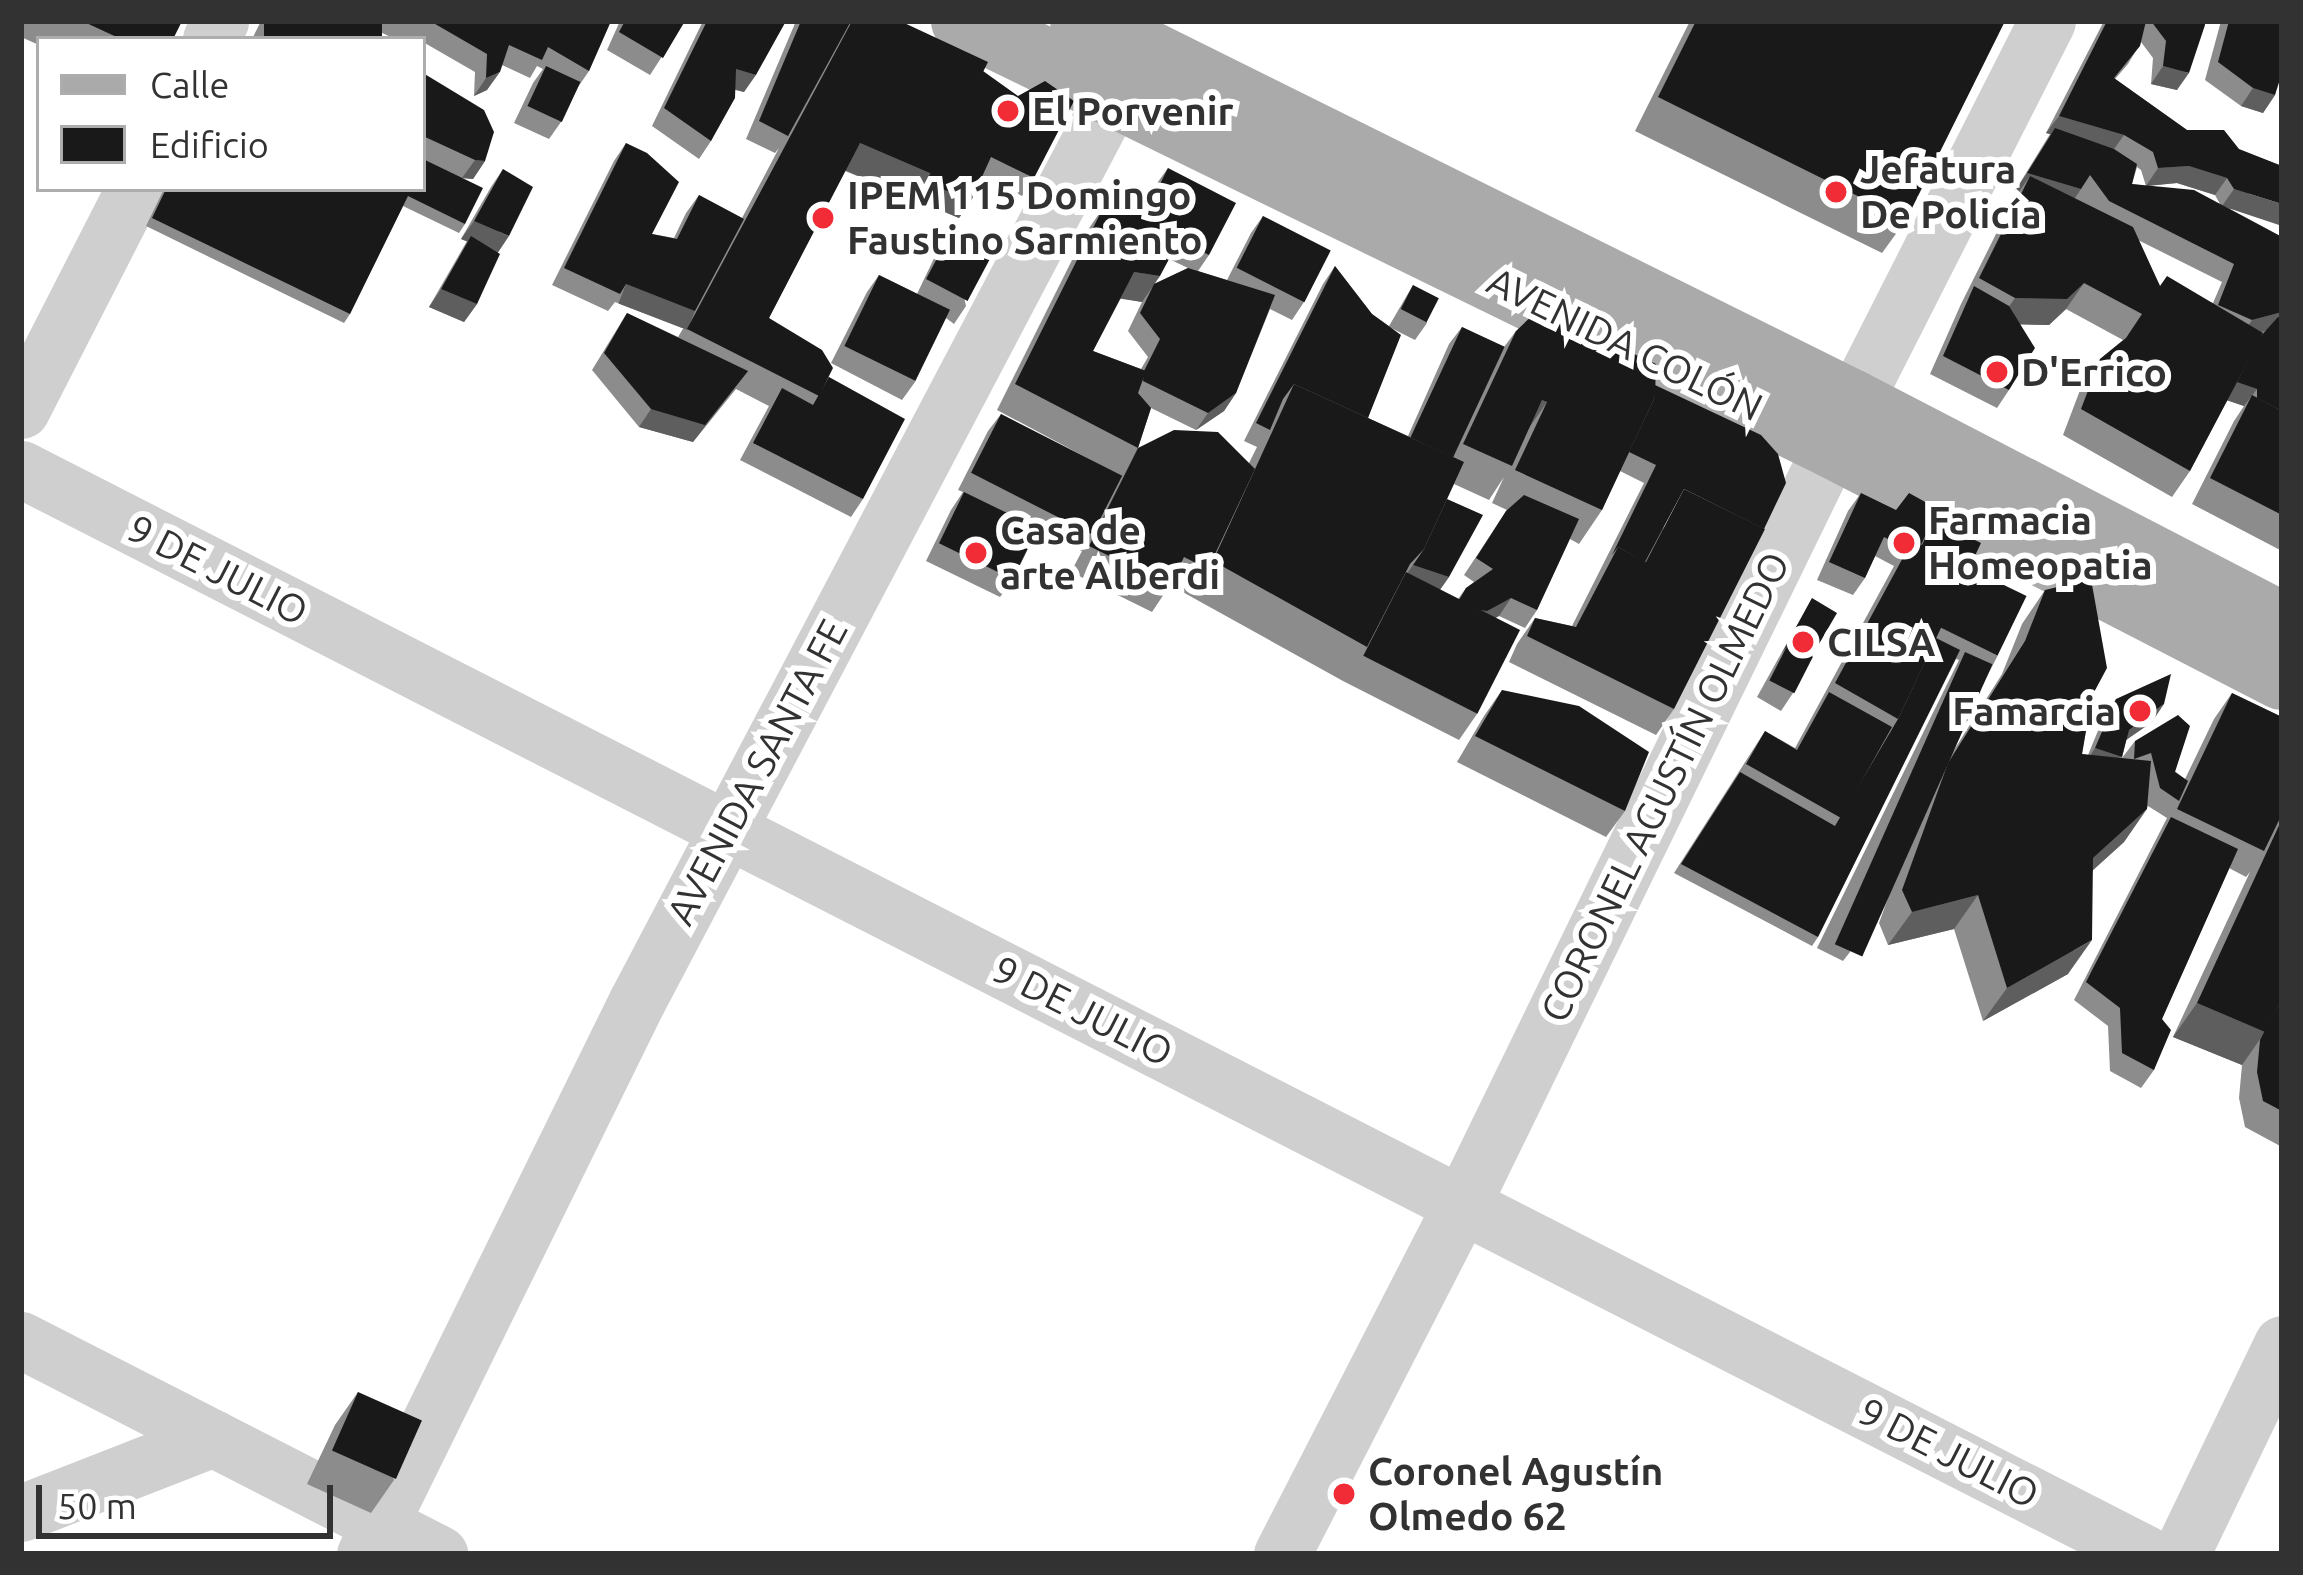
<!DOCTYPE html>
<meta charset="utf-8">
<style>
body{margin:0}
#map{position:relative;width:2303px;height:1575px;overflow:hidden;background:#fff;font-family:Ubuntu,sans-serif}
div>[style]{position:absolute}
.minor>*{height:57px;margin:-28.5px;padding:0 28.5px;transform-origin:28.5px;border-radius:28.5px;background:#cfcfcf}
.major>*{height:66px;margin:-33px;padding:0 33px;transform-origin:33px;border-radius:33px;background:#aaa}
.wall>*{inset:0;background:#8c8c8c}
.shaded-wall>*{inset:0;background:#5e5e5e;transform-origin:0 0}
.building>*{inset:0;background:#191919;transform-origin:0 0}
.dots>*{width:33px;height:33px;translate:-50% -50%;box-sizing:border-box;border:6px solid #fff;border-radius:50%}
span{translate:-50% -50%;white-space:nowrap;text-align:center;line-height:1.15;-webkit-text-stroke:12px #fff;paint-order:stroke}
.poi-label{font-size:39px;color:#323232;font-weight:700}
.left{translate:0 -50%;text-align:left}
.right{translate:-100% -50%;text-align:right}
.street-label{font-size:39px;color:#323232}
.frame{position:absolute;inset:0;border:24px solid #323232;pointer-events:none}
.legend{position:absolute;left:36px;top:36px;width:390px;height:156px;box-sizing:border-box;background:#fff;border:3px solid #adadad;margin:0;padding:15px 21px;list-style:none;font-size:36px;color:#323232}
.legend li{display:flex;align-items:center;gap:24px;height:60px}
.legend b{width:60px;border:3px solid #adadad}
.scale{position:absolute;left:36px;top:1485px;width:297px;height:54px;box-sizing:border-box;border:6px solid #323232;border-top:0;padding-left:15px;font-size:36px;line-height:42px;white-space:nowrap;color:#323232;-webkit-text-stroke:9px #fff;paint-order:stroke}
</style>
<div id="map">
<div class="minor">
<div style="left:211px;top:39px;width:20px;rotate:-63deg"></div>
<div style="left:21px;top:410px;width:248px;rotate:-62.9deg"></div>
<div style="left:21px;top:469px;width:2386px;rotate:27.05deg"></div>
<div style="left:21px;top:1340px;width:470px;rotate:27.1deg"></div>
<div style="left:21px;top:1513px;width:206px;rotate:-21.3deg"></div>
<div style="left:365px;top:1554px;width:614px;rotate:-63.81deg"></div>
<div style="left:636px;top:1003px;width:1026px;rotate:-62.24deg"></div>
<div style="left:1282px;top:1554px;width:394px;rotate:-62.8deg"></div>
<div style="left:1462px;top:1204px;width:844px;rotate:-64.01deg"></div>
<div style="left:1832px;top:445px;width:475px;rotate:-63.1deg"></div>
<div style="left:2181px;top:1554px;width:233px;rotate:-64.3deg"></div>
</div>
<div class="major">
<div style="left:964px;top:21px;width:966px;rotate:26.03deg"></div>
<div style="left:1832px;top:445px;width:506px;rotate:27.27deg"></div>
<div style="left:1083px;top:21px;width:860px;rotate:26.39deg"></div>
<div style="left:1853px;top:403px;width:483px;rotate:27.4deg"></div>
</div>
<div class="wall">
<div style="clip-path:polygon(21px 21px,182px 21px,173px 39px,39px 39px,39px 45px,21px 37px)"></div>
<div style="clip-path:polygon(261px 21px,611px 21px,589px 71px,578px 87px,561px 122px,549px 139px,514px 123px,533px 83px,543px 69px,537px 66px,530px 78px,502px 65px,487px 90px,474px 96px,475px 72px,423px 42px,423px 39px,415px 37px,413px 39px,395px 39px,378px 31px,375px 39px,252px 39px)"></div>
<div style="clip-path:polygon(620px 21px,685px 21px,650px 75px,607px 50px)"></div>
<div style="clip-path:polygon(703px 21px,786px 21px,744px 92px,735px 90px,711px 141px,699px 159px,652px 126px)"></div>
<div style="clip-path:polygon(796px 21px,900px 21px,983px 71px,1034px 178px,1022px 196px,982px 176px,971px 201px,959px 218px,845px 171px,769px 318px,829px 377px,863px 499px,851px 517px,740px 460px,769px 406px,736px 389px,693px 442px,639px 427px,592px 370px,627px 313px,678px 337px,684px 327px,682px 328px,615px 302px,608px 311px,552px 285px,614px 161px,626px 143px,652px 234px,674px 238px,686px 213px,699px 195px,742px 218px,779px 148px,775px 153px,746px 139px)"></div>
<div style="clip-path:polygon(1690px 21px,2005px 21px,1906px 220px,1882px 253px,1635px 131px)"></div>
<div style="clip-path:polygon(evenodd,2104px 21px,2205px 21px,2177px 90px,2151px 84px,2153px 58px,2141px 42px,2128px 64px,2115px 79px,2187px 130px,2282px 166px,2230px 209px,2282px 237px,2282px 551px,2192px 504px,2234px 421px,2244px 406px,2227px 400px,2190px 471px,2172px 497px,2063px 435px,2082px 385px,2100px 359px,2123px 340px,2066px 309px,2049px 325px,2020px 324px,2009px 390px,1997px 408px,1930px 374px,1961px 304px,2012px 202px,2019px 192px,2015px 191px,2050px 134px,2046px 133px,2104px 21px,2137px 167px,2141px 170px,2146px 186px,2132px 184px,2137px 167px,2104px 21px,2177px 183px,2215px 195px,2220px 204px,2147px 186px,2177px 183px,2104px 21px,2138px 240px,2222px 282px,2213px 303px,2160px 286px,2138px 240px)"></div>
<div style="clip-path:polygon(2221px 21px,2282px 21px,2275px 95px,2263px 113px,2241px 106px,2205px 80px)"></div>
<div style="clip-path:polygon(423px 73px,485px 161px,473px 179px,462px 178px,465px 224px,459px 233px,403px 206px,350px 314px,344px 323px,146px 226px,164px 189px,423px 189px)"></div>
<div style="clip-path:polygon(evenodd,1168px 168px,1209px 255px,1198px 271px,1227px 280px,1251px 233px,1263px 216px,1304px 302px,1292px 320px,1270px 309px,1236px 393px,1224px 411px,1196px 430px,1151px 408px,1138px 448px,1249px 463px,1257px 447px,1244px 441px,1323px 284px,1335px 266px,1372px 314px,1389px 326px,1413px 285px,1427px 323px,1415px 340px,1391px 328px,1368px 418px,1408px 436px,1449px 344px,1462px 327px,1504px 347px,1516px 331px,1655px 385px,1674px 709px,1656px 735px,1509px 662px,1517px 644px,1535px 618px,1572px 626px,1644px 483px,1620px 471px,1602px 510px,1579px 544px,1570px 539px,1537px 610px,1525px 628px,1499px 616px,1495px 618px,1477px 714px,1459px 740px,1343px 681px,1170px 585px,1152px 612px,1071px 572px,1082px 551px,1037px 530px,1013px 580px,1000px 597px,926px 561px,951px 510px,963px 492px,958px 490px,988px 431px,1001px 414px,1119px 475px,997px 410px,1085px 234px,1103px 208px,1142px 212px,1155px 186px,1168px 168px,1169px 259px,1188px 268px,1154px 284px,1169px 259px,1168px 168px,1121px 298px,1142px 302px,1128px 331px,1148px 357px,1141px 369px,1093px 351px,1121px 298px,1168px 168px,1504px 477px,1492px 503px,1507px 510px,1464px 575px,1474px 582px,1466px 588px,1458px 599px,1440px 590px,1449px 577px,1447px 499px,1454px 484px,1489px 500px,1504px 477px)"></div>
<div style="clip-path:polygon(503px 169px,498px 253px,477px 304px,464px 322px,429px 307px,467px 241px,461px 239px,491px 187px)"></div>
<div style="clip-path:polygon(950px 234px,966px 306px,954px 324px,946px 318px,915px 382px,902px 400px,831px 363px,867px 292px,879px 275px,917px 294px,937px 252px)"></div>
<div style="clip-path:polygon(1861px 493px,1929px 527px,1969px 568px,1998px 655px,1932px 785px,2002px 674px,2022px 624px,2045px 590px,2092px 696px,2082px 754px,2088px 755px,2104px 716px,2116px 699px,2152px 722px,2126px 740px,2122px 758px,2135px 741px,2185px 779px,2214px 719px,2232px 693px,2282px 717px,2282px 1147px,2245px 1127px,2239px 1098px,2242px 1065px,2173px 1037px,2250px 872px,2246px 877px,2229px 868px,2162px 1019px,2154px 1070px,2141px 1088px,2110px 1071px,2108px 1026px,2074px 1000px,2167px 818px,2148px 806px,2124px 842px,2093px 870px,2068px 974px,1983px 1021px,1954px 929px,1888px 945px,1879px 923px,1920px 809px,1850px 952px,1843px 961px,1817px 948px,1959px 660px,1956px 659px,1818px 937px,1812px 946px,1674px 873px,1765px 731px,1795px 748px,1894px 566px,1875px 556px,1865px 578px,1853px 595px,1817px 580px,1848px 511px)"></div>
<div style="clip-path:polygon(1812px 598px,1793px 693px,1781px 711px,1757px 697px)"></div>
<div style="clip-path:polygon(1502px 690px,1625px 811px,1606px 837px,1457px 762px,1484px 716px)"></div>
<div style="clip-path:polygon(358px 1392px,394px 1480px,371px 1513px,307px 1484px,335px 1425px)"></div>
</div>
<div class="shaded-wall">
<div style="clip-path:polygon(2163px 66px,2189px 73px,2177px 90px,2151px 84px)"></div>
<div style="clip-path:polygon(736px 69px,756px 75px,744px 92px,723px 86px)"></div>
<div style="clip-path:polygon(500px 72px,487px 90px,474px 96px,486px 78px)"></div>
<div style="clip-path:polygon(2253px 88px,2275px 95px,2263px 113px,2241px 106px)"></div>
<div style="clip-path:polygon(2059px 116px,2124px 135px,2112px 152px,2046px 133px)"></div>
<div style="clip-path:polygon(860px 143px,932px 174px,971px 201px,959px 218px,842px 169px)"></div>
<div style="clip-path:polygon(475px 160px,485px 161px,473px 179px,462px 178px)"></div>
<div style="clip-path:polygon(2189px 166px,2227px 178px,2215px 195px,2177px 183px,2146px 186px,2158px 168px)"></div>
<div style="clip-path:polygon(2027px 173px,2081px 189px,2069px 207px,2030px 176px,2019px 192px,2015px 191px)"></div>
<div style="clip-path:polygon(2234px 189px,2282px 204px,2282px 226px,2222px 206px)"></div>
<div style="clip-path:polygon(474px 221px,509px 236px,497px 254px,461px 239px)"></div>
<div style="clip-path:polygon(1134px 272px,1160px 276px,1142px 302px,1116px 298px)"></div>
<div style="clip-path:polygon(2084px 283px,2066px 309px,2049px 325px,1997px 324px,2015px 298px)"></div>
<div style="left:626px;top:284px;width:74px;height:21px;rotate:21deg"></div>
<div style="clip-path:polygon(441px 289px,477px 304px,464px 322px,429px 307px)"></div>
<div style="clip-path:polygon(2282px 312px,2282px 316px,2272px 329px,2240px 338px,2252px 320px)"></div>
<div style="clip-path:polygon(748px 371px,693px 442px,639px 427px,651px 409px)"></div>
<div style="clip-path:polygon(2236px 381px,2257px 389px,2244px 406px,2223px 399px)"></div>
<div style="clip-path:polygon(1236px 393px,1224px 411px,1196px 430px,1208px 413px)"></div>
<div style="clip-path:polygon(1542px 400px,1547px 402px,1524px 435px)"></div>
<div style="clip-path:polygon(1413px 565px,1449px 577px,1436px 595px,1401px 582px)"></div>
<div style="clip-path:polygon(1511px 598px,1499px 616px,1475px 629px,1442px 626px)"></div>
<div style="clip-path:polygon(2164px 704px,2152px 722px,2116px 747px,2129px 730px)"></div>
<div style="clip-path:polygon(2095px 748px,2122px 757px,2083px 766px)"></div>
<div style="clip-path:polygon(2147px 809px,2124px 842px,2070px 891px,2093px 858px)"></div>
<div style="clip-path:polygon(1978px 895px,1954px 929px,1888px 945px,1912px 912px)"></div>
<div style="clip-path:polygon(2092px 940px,2068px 974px,1983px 1021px,2007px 988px)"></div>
<div style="clip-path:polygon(2197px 1003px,2265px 1032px,2242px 1065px,2173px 1037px)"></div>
</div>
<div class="building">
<div style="clip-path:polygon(82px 21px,182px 21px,173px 39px,121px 39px)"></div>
<div style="left:264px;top:21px;width:118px;height:20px"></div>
<div style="clip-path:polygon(430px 21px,611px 21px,589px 71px,548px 47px,542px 60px,509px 45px,500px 72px,486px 78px,487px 54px)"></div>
<div style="clip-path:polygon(625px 21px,685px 21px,663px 58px,619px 32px)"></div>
<div style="clip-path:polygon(707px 21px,786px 21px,756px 75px,736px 69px,735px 98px,711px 141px,664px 108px)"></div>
<div style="clip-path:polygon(801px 21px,851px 21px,788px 136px,759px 121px)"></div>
<div style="clip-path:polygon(852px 21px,900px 21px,988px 62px,932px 174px,860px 143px,769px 318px,822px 350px,833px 368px,819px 396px,687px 329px)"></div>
<div style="clip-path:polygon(1696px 21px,2005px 21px,1906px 220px,1658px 97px)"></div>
<div style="clip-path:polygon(2107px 21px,2146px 21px,2140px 46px,2114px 78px,2187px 130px,2224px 130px,2239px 149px,2282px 166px,2282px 204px,2234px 189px,2227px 178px,2189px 166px,2158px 168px,2153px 152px,2124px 135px,2059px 116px)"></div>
<div style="clip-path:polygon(2151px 21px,2205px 21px,2205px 25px,2189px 73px,2163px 66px,2166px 41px)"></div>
<div style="clip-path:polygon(2229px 21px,2282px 21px,2282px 73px,2275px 95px,2253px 88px,2218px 62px)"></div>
<div style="left:546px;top:66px;width:38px;height:44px;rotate:25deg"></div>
<div style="clip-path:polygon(983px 71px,1018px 96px,1045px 81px,1074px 101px,1034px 178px,991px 157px,971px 201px,926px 182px)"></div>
<div style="clip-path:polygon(423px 73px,484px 110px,494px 132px,485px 161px,475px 160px,423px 136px)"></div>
<div style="clip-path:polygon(2055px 128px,2114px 149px,2137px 164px,2132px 184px,2194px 190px,2282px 237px,2282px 312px,2252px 320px,2218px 305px,2234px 264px,2109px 201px,2090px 175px,2081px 189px,2027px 173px)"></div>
<div style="clip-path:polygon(626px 143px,647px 153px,679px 182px,652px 234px,677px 239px,699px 195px,744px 219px,695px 311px,626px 284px,620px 294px,564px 268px)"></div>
<div style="clip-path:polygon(423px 159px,483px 188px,465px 224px,408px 196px,350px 314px,152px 218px,166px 189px,423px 189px)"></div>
<div style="clip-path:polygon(1168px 168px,1236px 203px,1209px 255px,1179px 240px,1184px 231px,1146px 212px)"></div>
<div style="clip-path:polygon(503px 169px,533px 187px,509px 236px,474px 221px)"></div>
<div style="clip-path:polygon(2030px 176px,2133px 227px,2160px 286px,2167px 276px,2263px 333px,2190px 471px,2081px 409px,2100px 359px,2126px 338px,2142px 314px,2084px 283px,2067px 299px,2015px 298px,1979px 278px)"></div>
<div style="clip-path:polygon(1103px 208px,1147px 212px,1184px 231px,1160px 276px,1134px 272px,1093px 351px,1146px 371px,1138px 393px,1151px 408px,1138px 448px,1174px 430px,1218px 432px,1255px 469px,1208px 569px,1184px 557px,1170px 586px,1089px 546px,1138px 448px,1015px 384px)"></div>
<div style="left:1263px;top:216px;width:76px;height:58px;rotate:27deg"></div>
<div style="left:950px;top:234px;width:47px;height:51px;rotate:28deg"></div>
<div style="clip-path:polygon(471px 236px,500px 254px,477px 304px,441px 289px)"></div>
<div style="clip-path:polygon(1335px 266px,1372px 314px,1401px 335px,1368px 418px,1294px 384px,1283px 399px,1270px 430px,1256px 423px)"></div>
<div style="clip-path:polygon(1188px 268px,1275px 295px,1236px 393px,1208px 413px,1143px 381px,1144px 371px,1160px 339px,1140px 313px,1154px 284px)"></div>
<div style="left:879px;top:275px;width:79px;height:79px;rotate:26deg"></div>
<div style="left:1413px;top:285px;width:29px;height:27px;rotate:27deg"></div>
<div style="clip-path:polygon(1974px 286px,2009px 306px,2035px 348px,2009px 390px,1943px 356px)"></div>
<div style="clip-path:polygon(1538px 310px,1656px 364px,1655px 397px,1602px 510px,1515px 470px,1547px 402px,1542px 400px,1512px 466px,1463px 444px,1516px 331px)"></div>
<div style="clip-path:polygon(627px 313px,748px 371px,705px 425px,651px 409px,604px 353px)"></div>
<div style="clip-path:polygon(2278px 317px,2282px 318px,2282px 411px,2257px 398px,2257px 389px,2237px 382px,2260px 337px)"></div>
<div style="left:1462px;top:327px;width:47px;height:122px;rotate:25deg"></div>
<div style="clip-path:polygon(829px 377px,905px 419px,863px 499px,753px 443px,782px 388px,813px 405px)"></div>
<div style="clip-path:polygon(1294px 384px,1464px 462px,1424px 549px,1410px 564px,1367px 647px,1213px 561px)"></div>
<div style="clip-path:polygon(1655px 385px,1761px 435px,1778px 454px,1786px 483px,1764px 529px,1684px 489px,1645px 562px,1618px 547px,1612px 555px,1656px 465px,1629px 452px,1655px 397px)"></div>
<div style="clip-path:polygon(2252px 395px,2282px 411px,2282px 515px,2210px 478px)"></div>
<div style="left:1001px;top:414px;width:136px;height:66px;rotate:27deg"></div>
<div style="clip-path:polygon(1684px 489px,1765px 529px,1674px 709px,1527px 636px,1535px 618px,1576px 627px,1618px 547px,1646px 562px)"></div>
<div style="left:964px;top:492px;width:82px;height:57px;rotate:26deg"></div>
<div style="clip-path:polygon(1861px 493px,1896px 510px,1909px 493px,1938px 509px,1921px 545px,1912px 541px,1906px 548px,1884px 537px,1865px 578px,1829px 562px)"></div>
<div style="clip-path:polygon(1524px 495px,1579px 519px,1537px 610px,1511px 598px,1487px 611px,1480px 610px,1459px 600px,1466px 588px,1493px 569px,1476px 558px,1506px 511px)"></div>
<div style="clip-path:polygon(1447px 499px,1483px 515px,1449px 577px,1413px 565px,1424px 549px)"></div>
<div style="clip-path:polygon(1934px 520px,1981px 543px,1898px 719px,1835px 683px,1912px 541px,1922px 545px)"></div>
<div style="left:1969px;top:568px;width:64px;height:66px;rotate:26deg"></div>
<div style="left:1406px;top:572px;width:128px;height:94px;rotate:27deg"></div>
<div style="clip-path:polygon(2091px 579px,2107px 668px,2092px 696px,2082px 754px,2151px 761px,2147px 809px,2093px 858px,2092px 940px,2007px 988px,1978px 895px,1912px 912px,1902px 890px,1948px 763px,2025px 641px,2045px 590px)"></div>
<div style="clip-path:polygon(1812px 598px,1837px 613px,1812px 656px,1788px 644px,1782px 653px)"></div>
<div style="clip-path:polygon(1936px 638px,1960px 650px,1818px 937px,1681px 864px,1740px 772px,1835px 826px,1898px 719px)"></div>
<div style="left:1788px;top:644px;width:28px;height:41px;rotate:27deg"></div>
<div style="left:1965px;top:652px;width:30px;height:320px;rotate:24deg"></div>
<div style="clip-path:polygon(2171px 674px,2164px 704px,2129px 730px,2122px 757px,2095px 748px,2116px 699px)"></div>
<div style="clip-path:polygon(1502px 690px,1579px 706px,1649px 752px,1625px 811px,1475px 736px)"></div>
<div style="clip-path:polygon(1829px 692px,1892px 727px,1841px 818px,1746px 764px,1765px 731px,1797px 750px)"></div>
<div style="clip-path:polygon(2232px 693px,2282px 717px,2282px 814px,2264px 851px,2177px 809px)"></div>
<div style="clip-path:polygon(2178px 715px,2190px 726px,2175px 772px,2188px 781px,2179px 801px,2160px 788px,2151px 753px,2134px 759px,2135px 741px)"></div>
<div style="clip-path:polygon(2171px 817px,2238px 849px,2162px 1019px,2171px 1030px,2154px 1070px,2122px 1053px,2120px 1008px,2086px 982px)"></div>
<div style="clip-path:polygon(2282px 819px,2282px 998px,2265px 1032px,2197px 1003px)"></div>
<div style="clip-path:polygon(2282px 998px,2282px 1111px,2263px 1101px,2257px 1072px,2260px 1040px)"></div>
<div style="left:358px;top:1392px;width:70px;height:64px;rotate:24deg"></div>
</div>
<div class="dots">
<div style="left:1008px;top:111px;background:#f22c36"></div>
<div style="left:1836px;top:192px;background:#f22c36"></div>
<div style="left:823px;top:218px;background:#f22c36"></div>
<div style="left:1997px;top:372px;background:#f22c36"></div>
<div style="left:1904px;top:543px;background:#f22c36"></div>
<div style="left:976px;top:553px;background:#f22c36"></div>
<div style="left:1803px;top:642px;background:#f22c36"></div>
<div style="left:2140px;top:711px;background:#f22c36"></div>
<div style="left:1344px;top:1494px;background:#f22c36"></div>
</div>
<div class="poi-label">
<span class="left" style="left:1032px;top:111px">El Porvenir</span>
<span class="left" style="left:1860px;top:192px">Jefatura<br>De Policía</span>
<span class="left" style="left:847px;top:218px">IPEM 115 Domingo<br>Faustino Sarmiento</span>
<span class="left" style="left:2021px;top:372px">D'Errico</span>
<span class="left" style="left:1928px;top:543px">Farmacia<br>Homeopatia</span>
<span class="left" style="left:1000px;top:553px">Casa de<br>arte Alberdi</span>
<span class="left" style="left:1827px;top:642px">CILSA</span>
<span class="right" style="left:2116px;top:711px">Famarcia</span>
<span class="left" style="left:1368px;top:1494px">Coronel Agustín<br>Olmedo 62</span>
</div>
<div class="street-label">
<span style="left:1625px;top:344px;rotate:26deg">AVENIDA COLÓN</span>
<span style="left:218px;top:570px;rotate:27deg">9 DE JULIO</span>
<span style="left:757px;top:772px;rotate:-62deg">AVENIDA SANTA FE</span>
<span style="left:1665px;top:787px;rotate:-64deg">CORONEL AGUSTÍN OLMEDO</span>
<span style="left:1083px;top:1011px;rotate:27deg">9 DE JULIO</span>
<span style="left:1949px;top:1453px;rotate:27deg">9 DE JULIO</span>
</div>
<div class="frame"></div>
<ul class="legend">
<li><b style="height:15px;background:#aaa"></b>Calle</li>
<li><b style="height:33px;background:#191919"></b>Edificio</li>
</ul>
<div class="scale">50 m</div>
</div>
